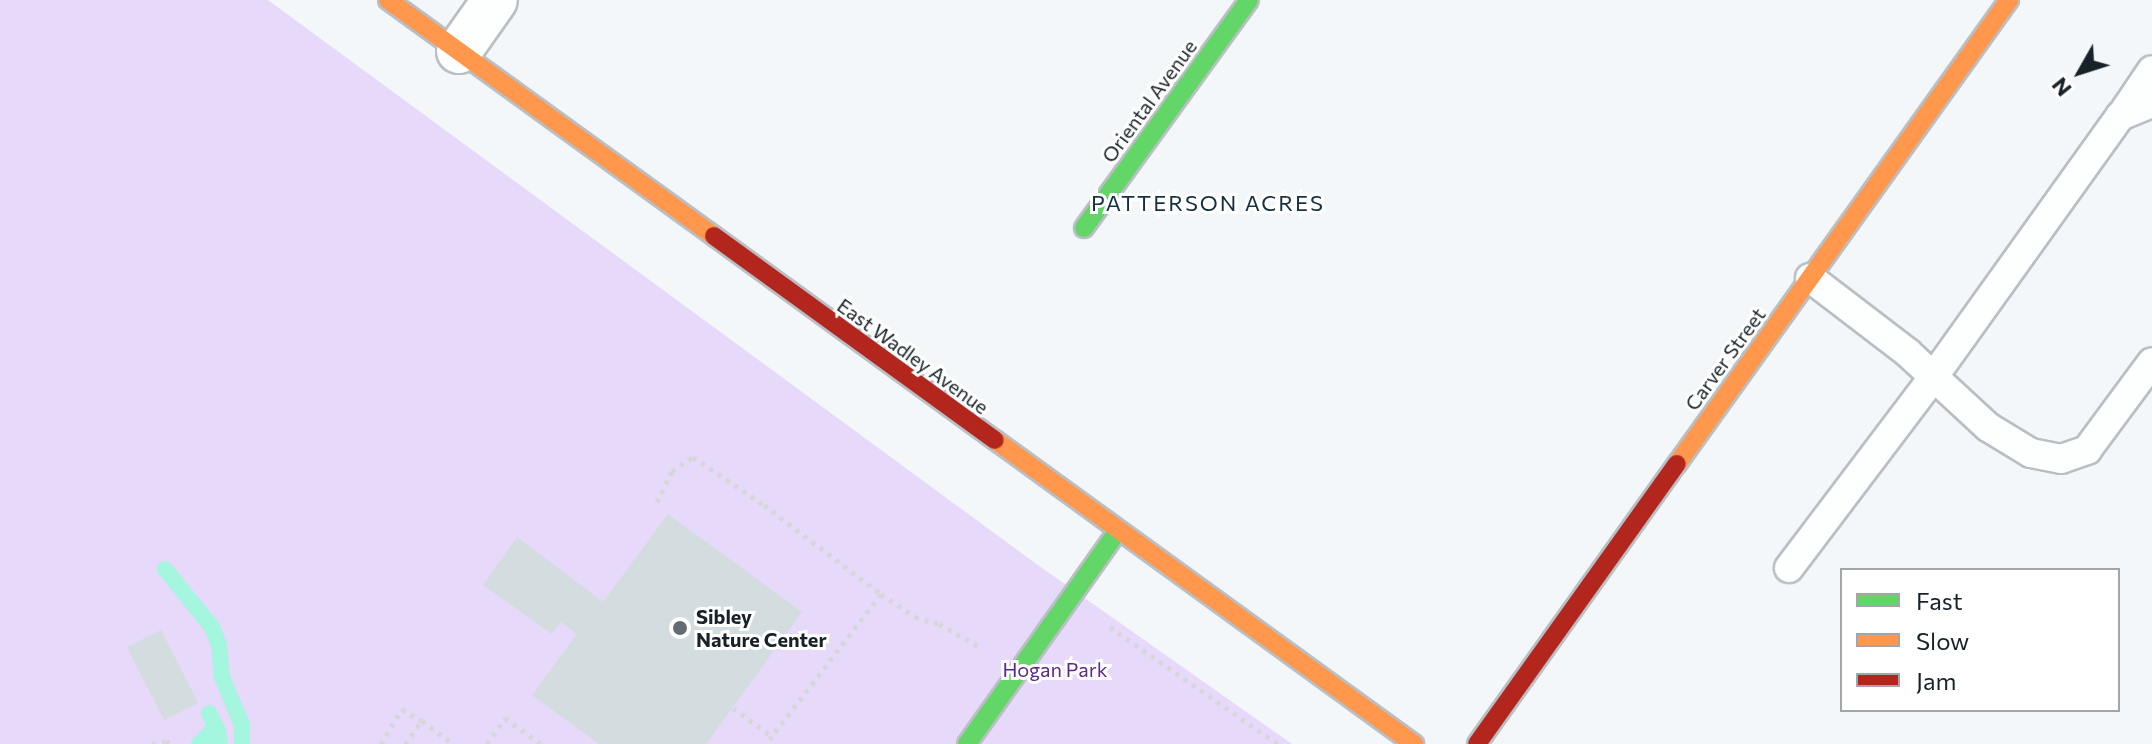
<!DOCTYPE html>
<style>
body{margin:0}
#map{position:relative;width:2152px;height:744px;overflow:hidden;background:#f4f7f9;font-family:Commissioner,sans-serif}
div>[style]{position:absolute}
.green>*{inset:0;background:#e7d9f9}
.stream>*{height:16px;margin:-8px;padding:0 8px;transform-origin:8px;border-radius:8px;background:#a4f6de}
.building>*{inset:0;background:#d3dcde;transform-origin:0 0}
.path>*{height:5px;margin-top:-2.5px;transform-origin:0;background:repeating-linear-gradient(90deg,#d6d7d9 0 4px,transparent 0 10px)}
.roads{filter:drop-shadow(2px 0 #b9bfc4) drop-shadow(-2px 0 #b9bfc4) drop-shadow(0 2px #b9bfc4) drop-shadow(0 -2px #b9bfc4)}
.lane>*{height:28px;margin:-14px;padding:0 14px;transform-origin:14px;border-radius:14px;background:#fdfefe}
.street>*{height:44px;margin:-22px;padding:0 22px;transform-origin:22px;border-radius:22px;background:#fdfefe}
.fast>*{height:18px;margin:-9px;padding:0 9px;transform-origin:9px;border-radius:9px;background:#63d668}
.slow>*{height:18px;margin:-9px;padding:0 9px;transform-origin:9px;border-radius:9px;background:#ff974d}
.jam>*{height:18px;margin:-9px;padding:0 9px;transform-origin:9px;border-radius:9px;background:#b3261e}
.dots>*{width:22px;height:22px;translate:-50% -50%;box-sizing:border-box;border:4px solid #fff;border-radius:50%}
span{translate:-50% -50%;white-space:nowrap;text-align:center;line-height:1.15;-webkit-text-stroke:6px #fff;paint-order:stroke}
.street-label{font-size:20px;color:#162128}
.poi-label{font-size:20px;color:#162128;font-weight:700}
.left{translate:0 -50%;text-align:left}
.park-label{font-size:20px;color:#5c2985}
.neighbourhood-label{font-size:22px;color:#163040;letter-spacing:2px}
.legend{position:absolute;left:1840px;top:568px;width:280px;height:144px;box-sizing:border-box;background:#fff;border:2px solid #a2a6a9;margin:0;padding:10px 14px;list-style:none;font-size:24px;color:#162128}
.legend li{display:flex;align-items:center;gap:16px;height:40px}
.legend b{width:40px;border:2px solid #a2a6a9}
.north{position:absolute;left:2040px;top:32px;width:80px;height:80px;-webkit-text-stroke:6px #fff;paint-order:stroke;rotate:231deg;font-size:22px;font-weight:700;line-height:32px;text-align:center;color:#162128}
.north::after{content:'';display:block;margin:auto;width:28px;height:36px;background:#162128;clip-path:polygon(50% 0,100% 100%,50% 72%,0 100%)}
</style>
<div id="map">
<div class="green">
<div style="clip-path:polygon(0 0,268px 0,1035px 563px,1292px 744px,0 744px)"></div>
</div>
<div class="stream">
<div style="left:165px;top:569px;width:75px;rotate:51deg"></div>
<div style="left:212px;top:627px;width:19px;rotate:69deg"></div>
<div style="left:219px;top:645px;width:32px;rotate:85deg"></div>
<div style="left:222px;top:677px;width:52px;rotate:67.4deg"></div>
<div style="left:242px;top:725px;width:19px;rotate:90deg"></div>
<div style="left:209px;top:713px;width:20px;rotate:63deg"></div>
<div style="left:199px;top:744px;width:20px;rotate:-45deg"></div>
<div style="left:213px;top:730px;width:5px;rotate:11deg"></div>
<div style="left:218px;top:731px;width:13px;rotate:81deg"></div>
</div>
<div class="building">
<div style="clip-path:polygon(668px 514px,802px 612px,706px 744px,599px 744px,532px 695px,577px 634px,561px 622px,552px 634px,483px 585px,517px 537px,603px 602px)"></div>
<div style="left:161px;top:630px;width:82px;height:38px;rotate:63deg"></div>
</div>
<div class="path">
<div style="left:657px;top:502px;width:34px;rotate:-64deg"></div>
<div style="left:672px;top:471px;width:25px;rotate:-34deg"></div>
<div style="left:693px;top:457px;width:86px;rotate:34.1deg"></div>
<div style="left:764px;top:505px;width:147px;rotate:37.3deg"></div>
<div style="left:881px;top:594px;width:179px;rotate:127.5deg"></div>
<div style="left:881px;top:594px;width:41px;rotate:34.1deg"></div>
<div style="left:915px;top:617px;width:25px;rotate:16deg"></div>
<div style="left:939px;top:624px;width:45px;rotate:29.4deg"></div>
<div style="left:1110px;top:627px;width:205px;rotate:34.9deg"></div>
<div style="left:733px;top:708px;width:48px;rotate:35.7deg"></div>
<div style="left:772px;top:736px;width:9px;rotate:122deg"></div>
<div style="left:152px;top:744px;width:14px;rotate:-12deg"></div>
<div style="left:166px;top:741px;width:7px;rotate:27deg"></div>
<div style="left:381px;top:744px;width:41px;rotate:-59deg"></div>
<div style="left:402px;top:709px;width:23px;rotate:31deg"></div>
<div style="left:405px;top:744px;width:29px;rotate:-54deg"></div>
<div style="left:422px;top:721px;width:39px;rotate:36deg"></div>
<div style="left:487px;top:744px;width:32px;rotate:-55deg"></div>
<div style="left:505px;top:718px;width:44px;rotate:35.8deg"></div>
</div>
<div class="roads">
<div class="lane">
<div style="left:2121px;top:116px;width:55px;rotate:-56deg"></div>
<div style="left:1810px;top:278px;width:123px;rotate:37.4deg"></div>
<div style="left:1908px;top:353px;width:109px;rotate:42.8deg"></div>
<div style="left:1988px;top:427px;width:50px;rotate:31.2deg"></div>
<div style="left:2031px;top:453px;width:31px;rotate:11deg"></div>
<div style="left:2061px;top:459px;width:28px;rotate:-19deg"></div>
<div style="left:2087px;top:450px;width:109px;rotate:-53.5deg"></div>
<div style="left:1789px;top:568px;width:241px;rotate:-52.9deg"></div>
<div style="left:1934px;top:376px;width:320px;rotate:-54.4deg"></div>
<div style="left:2120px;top:116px;width:35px;rotate:-22deg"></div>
</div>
<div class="street">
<div style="left:459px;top:51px;width:62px;rotate:-54.8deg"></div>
</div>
<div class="fast">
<div style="left:1084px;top:228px;width:281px;rotate:-54.1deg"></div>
<div style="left:967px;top:744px;width:260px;rotate:-54.7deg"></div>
</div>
<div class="slow">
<div style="left:388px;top:0;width:402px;rotate:35.9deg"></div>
<div style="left:995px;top:440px;width:518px;rotate:35.96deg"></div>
<div style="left:1677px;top:464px;width:571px;rotate:-54.42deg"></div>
</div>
<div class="jam">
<div style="left:714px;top:236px;width:347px;rotate:36deg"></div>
<div style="left:1477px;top:744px;width:344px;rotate:-54.5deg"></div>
</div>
</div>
<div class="dots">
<div style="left:680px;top:628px;background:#646c71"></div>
</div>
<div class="street-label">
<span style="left:1149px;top:101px;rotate:-54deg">Oriental Avenue</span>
<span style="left:913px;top:356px;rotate:36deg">East Wadley Avenue</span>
<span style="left:1725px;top:359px;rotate:-54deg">Carver Street</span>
</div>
<div class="poi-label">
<span class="left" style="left:696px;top:628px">Sibley<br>Nature Center</span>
</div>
<div class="park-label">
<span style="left:1055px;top:669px">Hogan Park</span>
</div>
<div class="neighbourhood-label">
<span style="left:1208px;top:203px">PATTERSON ACRES</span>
</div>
<ul class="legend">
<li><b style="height:10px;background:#63d668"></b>Fast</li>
<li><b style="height:10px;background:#ff974d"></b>Slow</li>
<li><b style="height:10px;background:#b3261e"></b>Jam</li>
</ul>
<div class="north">N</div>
</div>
